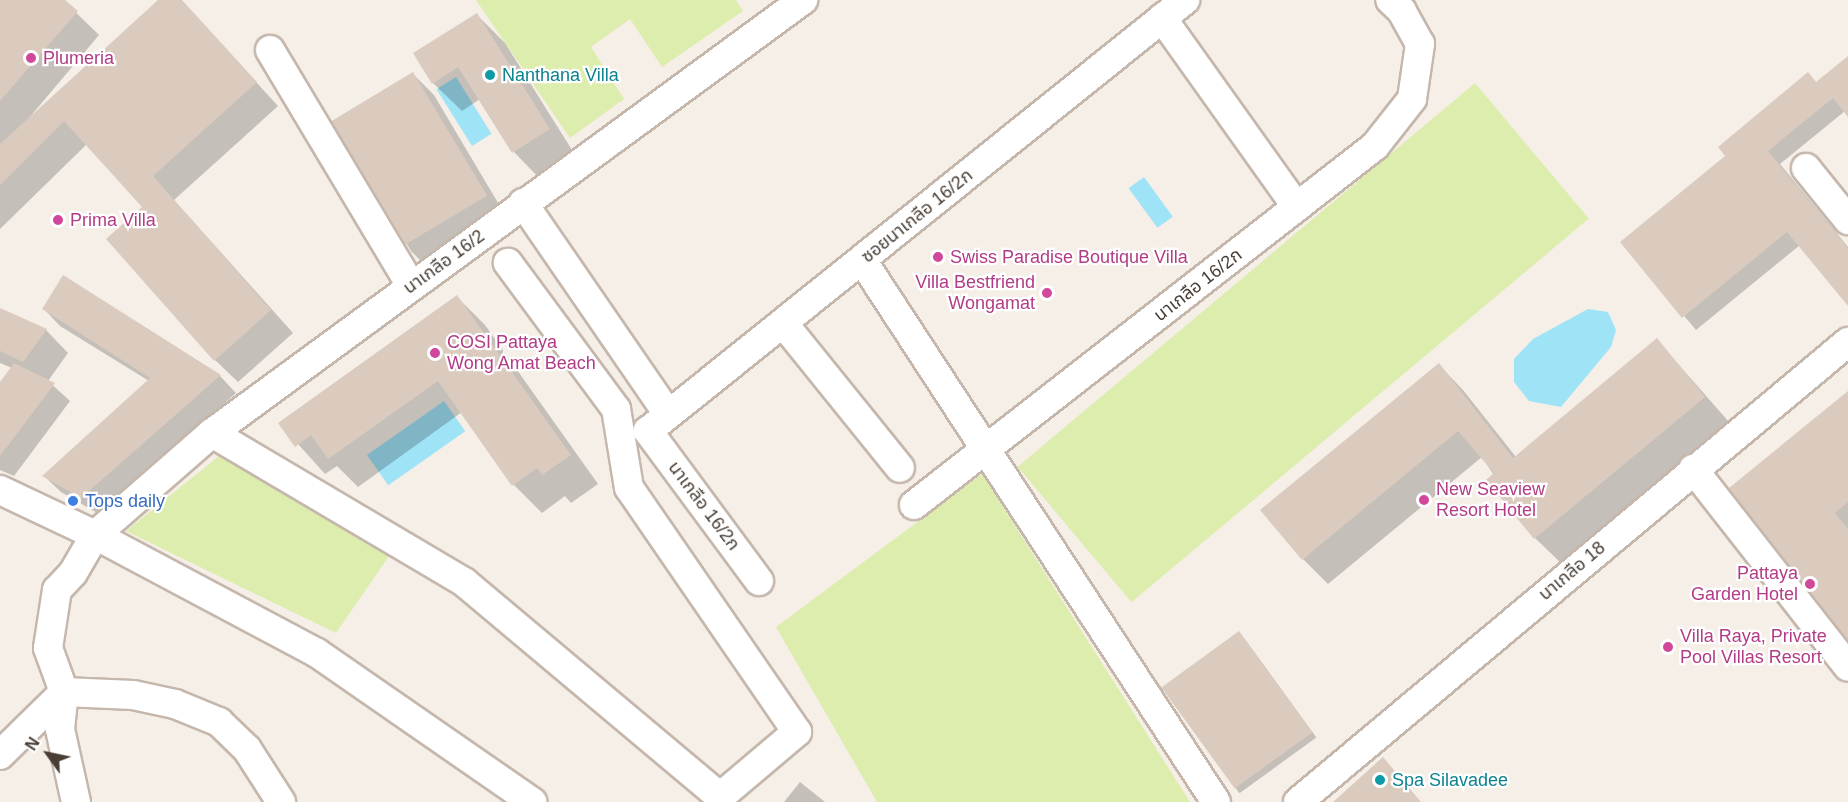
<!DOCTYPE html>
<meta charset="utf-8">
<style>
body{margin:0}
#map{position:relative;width:1848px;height:802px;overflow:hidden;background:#f5efe8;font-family:Arial,"Noto Sans Thai",sans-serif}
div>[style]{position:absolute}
.green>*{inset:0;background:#dcedad;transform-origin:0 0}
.water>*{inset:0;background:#9fe3f7;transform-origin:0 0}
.shadow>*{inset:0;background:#0003;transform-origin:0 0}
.building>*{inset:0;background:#dbcbbf;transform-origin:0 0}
.roads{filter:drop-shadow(2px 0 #c5b7ac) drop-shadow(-2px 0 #c5b7ac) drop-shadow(0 2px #c5b7ac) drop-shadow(0 -2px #c5b7ac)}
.minor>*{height:28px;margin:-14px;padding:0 14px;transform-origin:14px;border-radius:14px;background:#fff}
.dots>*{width:16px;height:16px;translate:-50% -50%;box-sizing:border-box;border:3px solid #fff;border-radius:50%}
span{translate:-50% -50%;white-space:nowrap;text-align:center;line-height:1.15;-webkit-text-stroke:4.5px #fff;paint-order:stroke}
.hotel-label{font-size:18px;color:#b23c85}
.left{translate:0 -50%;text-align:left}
.right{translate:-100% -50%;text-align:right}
.culture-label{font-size:18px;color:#0d838f}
.street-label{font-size:18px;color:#493e35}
.shop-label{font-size:18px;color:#366cbe}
.north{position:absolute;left:18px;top:724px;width:60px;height:60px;-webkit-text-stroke:4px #fff;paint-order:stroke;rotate:303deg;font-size:16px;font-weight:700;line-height:24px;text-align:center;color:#493e35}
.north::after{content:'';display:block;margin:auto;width:21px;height:27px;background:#493e35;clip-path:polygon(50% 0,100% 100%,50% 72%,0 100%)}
</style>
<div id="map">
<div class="green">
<div style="clip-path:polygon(476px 0,736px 0,743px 11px,662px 67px,630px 19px,591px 47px,624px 99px,570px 138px)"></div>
<div style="left:1475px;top:83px;width:177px;height:597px;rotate:50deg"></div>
<div style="clip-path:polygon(224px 452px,389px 556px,336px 633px,126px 531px)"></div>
<div style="clip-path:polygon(982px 474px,1190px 802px,877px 802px,776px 627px)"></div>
</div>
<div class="water">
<div style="left:456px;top:77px;width:67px;height:23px;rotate:58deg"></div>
<div style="left:1144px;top:177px;width:49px;height:19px;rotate:54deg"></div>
<div style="clip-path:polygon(1588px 309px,1608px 312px,1616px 330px,1611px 347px,1561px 407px,1529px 401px,1514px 382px,1514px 359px,1533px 339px)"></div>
<div style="left:444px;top:401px;width:37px;height:94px;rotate:55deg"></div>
</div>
<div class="shadow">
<div style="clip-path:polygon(0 0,63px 0,99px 35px,24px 124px,160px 0,181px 0,278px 106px,174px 200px,293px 333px,238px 382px,215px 360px,144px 207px,87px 144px,0 229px)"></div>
<div style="clip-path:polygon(477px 15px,505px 43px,577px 158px,542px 181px,514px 152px,480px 99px,462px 111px,433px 83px)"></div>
<div style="clip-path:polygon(1848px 58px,1848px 114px,1845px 111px,1780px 164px,1848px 247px,1848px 304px,1800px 245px,1696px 330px,1622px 242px)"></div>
<div style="clip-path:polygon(413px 74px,434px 95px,507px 218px,433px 273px,411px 251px,335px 123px)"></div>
<div style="clip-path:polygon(64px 277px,220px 376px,236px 393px,99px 514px,61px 492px,44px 476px,149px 381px,60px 326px,44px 309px)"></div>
<div style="clip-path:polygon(457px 297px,485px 325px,598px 484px,571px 503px,565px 496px,542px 513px,514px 485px,462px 412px,358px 487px,337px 466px,325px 474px,280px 424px)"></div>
<div style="clip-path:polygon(0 309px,46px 330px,68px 353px,48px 381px,70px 401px,14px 476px,0 470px,0 385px,12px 368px,0 363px)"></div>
<div style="clip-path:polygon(1657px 340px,1729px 422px,1560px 562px,1535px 538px,1482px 457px,1328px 584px,1303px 559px,1439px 365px,1463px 390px,1516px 457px)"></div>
<div style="clip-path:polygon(1848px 393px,1848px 638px,1731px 488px)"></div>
<div style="left:1244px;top:638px;width:123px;height:95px;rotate:54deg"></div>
<div style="clip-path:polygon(800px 782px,825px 802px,784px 802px)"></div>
</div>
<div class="building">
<div style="clip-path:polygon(0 0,65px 0,78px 11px,0 101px)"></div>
<div style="clip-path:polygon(158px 0,182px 0,257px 82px,153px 176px,271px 310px,214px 361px,106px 239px,142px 207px,64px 121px,0 185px,0 144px)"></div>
<div style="clip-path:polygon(477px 13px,550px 129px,512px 153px,458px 67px,432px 84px,413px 53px)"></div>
<div style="clip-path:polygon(1848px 56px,1848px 117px,1833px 98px,1768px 151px,1848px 248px,1848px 306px,1787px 232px,1682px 318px,1620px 242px,1725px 156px,1718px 147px,1808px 72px,1816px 82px)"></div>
<div style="left:413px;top:72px;width:144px;height:95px;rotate:59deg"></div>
<div style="clip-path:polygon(63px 275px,221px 375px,81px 498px,42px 476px,150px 378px,42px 309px)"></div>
<div style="clip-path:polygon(457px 295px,571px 455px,542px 475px,537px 468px,512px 486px,438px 381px,328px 459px,311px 435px,295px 447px,278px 423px)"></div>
<div style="clip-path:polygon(0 308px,47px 329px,23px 362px,0 351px)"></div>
<div style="clip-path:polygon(1657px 338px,1705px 397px,1534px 539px,1486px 480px,1494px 473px,1458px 431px,1302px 560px,1260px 510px,1439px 363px,1513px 458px)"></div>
<div style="clip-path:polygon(14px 363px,55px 383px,0 456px,0 382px)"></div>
<div style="clip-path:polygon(1848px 391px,1848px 502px,1835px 513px,1848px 529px,1848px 640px,1729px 488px)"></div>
<div style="left:1239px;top:631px;width:125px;height:96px;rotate:54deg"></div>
<div style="clip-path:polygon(1383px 757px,1421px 802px,1333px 802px)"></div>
</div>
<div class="roads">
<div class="minor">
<div style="left:1162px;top:18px;width:232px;rotate:54.5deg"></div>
<div style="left:270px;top:50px;width:275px;rotate:59.1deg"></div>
<div style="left:1806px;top:168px;width:67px;rotate:51.1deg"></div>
<div style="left:523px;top:203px;width:256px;rotate:55.5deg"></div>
<div style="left:862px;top:260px;width:647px;rotate:56.85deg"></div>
<div style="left:783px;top:323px;width:186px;rotate:51.1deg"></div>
<div style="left:212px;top:433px;width:293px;rotate:30.6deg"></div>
<div style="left:464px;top:582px;width:334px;rotate:40deg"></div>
<div style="left:720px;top:797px;width:101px;rotate:-40.2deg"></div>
<div style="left:797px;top:732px;width:296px;rotate:-124.5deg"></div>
<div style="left:629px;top:488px;width:80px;rotate:-99.3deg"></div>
<div style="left:616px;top:409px;width:182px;rotate:-126.5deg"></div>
<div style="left:1693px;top:469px;width:251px;rotate:51.9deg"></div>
<div style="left:0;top:490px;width:105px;rotate:25.3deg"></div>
<div style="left:95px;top:535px;width:251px;rotate:28deg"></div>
<div style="left:317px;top:653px;width:262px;rotate:34.7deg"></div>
<div style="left:914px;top:505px;width:584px;rotate:-37.91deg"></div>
<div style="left:1375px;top:146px;width:60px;rotate:-51.8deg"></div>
<div style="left:1412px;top:99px;width:56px;rotate:-81.7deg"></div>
<div style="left:1420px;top:44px;width:38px;rotate:-119deg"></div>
<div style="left:1402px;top:11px;width:16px;rotate:-137deg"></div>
<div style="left:759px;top:581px;width:187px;rotate:-126.5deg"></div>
<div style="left:648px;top:431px;width:689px;rotate:-38.75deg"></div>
<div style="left:0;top:755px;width:90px;rotate:-44.5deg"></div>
<div style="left:64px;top:692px;width:69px;rotate:2.5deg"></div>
<div style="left:133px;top:695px;width:43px;rotate:12.1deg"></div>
<div style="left:175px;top:704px;width:48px;rotate:22.2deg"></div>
<div style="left:219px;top:722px;width:39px;rotate:44deg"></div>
<div style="left:247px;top:749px;width:63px;rotate:57.3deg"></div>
<div style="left:76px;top:802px;width:75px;rotate:-102.4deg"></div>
<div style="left:60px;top:729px;width:37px;rotate:-84deg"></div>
<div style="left:64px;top:692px;width:47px;rotate:-110deg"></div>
<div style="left:48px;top:648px;width:59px;rotate:-81.2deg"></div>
<div style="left:57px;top:590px;width:23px;rotate:-47deg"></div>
<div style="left:73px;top:573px;width:44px;rotate:-59.9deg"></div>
<div style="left:95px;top:535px;width:155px;rotate:-41.1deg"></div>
<div style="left:212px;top:433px;width:733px;rotate:-36.23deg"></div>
<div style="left:1298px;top:802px;width:717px;rotate:-39.91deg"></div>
</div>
</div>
<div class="dots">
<div style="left:31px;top:58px;background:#d1479c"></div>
<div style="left:490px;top:75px;background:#0f9aa8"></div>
<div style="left:58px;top:220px;background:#d1479c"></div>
<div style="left:938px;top:257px;background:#d1479c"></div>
<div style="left:1047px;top:293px;background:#d1479c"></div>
<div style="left:435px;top:353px;background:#d1479c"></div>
<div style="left:1424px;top:500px;background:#d1479c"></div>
<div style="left:73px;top:501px;background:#3f7fe0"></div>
<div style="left:1810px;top:584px;background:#d1479c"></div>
<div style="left:1668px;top:647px;background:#d1479c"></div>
<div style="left:1380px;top:780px;background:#0f9aa8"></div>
</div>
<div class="hotel-label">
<span class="left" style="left:43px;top:58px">Plumeria</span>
<span class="left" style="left:70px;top:220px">Prima Villa</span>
<span class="left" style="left:950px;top:257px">Swiss Paradise Boutique Villa</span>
<span class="right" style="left:1035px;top:293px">Villa Bestfriend<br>Wongamat</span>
<span class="left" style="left:447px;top:353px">COSI Pattaya<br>Wong Amat Beach</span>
<span class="left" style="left:1436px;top:500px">New Seaview<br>Resort Hotel</span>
<span class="right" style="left:1798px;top:584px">Pattaya<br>Garden Hotel</span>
<span class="left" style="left:1680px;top:647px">Villa Raya, Private<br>Pool Villas Resort</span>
</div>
<div class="culture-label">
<span class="left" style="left:502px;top:75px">Nanthana Villa</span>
<span class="left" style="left:1392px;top:780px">Spa Silavadee</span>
</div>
<div class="street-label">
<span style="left:917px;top:216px;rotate:-39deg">ซอยนาเกลือ 16/2ก</span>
<span style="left:444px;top:262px;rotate:-36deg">นาเกลือ 16/2</span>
<span style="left:1198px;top:285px;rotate:-38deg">นาเกลือ 16/2ก</span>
<span style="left:704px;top:506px;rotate:53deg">นาเกลือ 16/2ก</span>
<span style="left:1572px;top:571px;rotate:-40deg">นาเกลือ 18</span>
</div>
<div class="shop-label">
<span class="left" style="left:85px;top:501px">Tops daily</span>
</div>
<div class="north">N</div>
</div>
